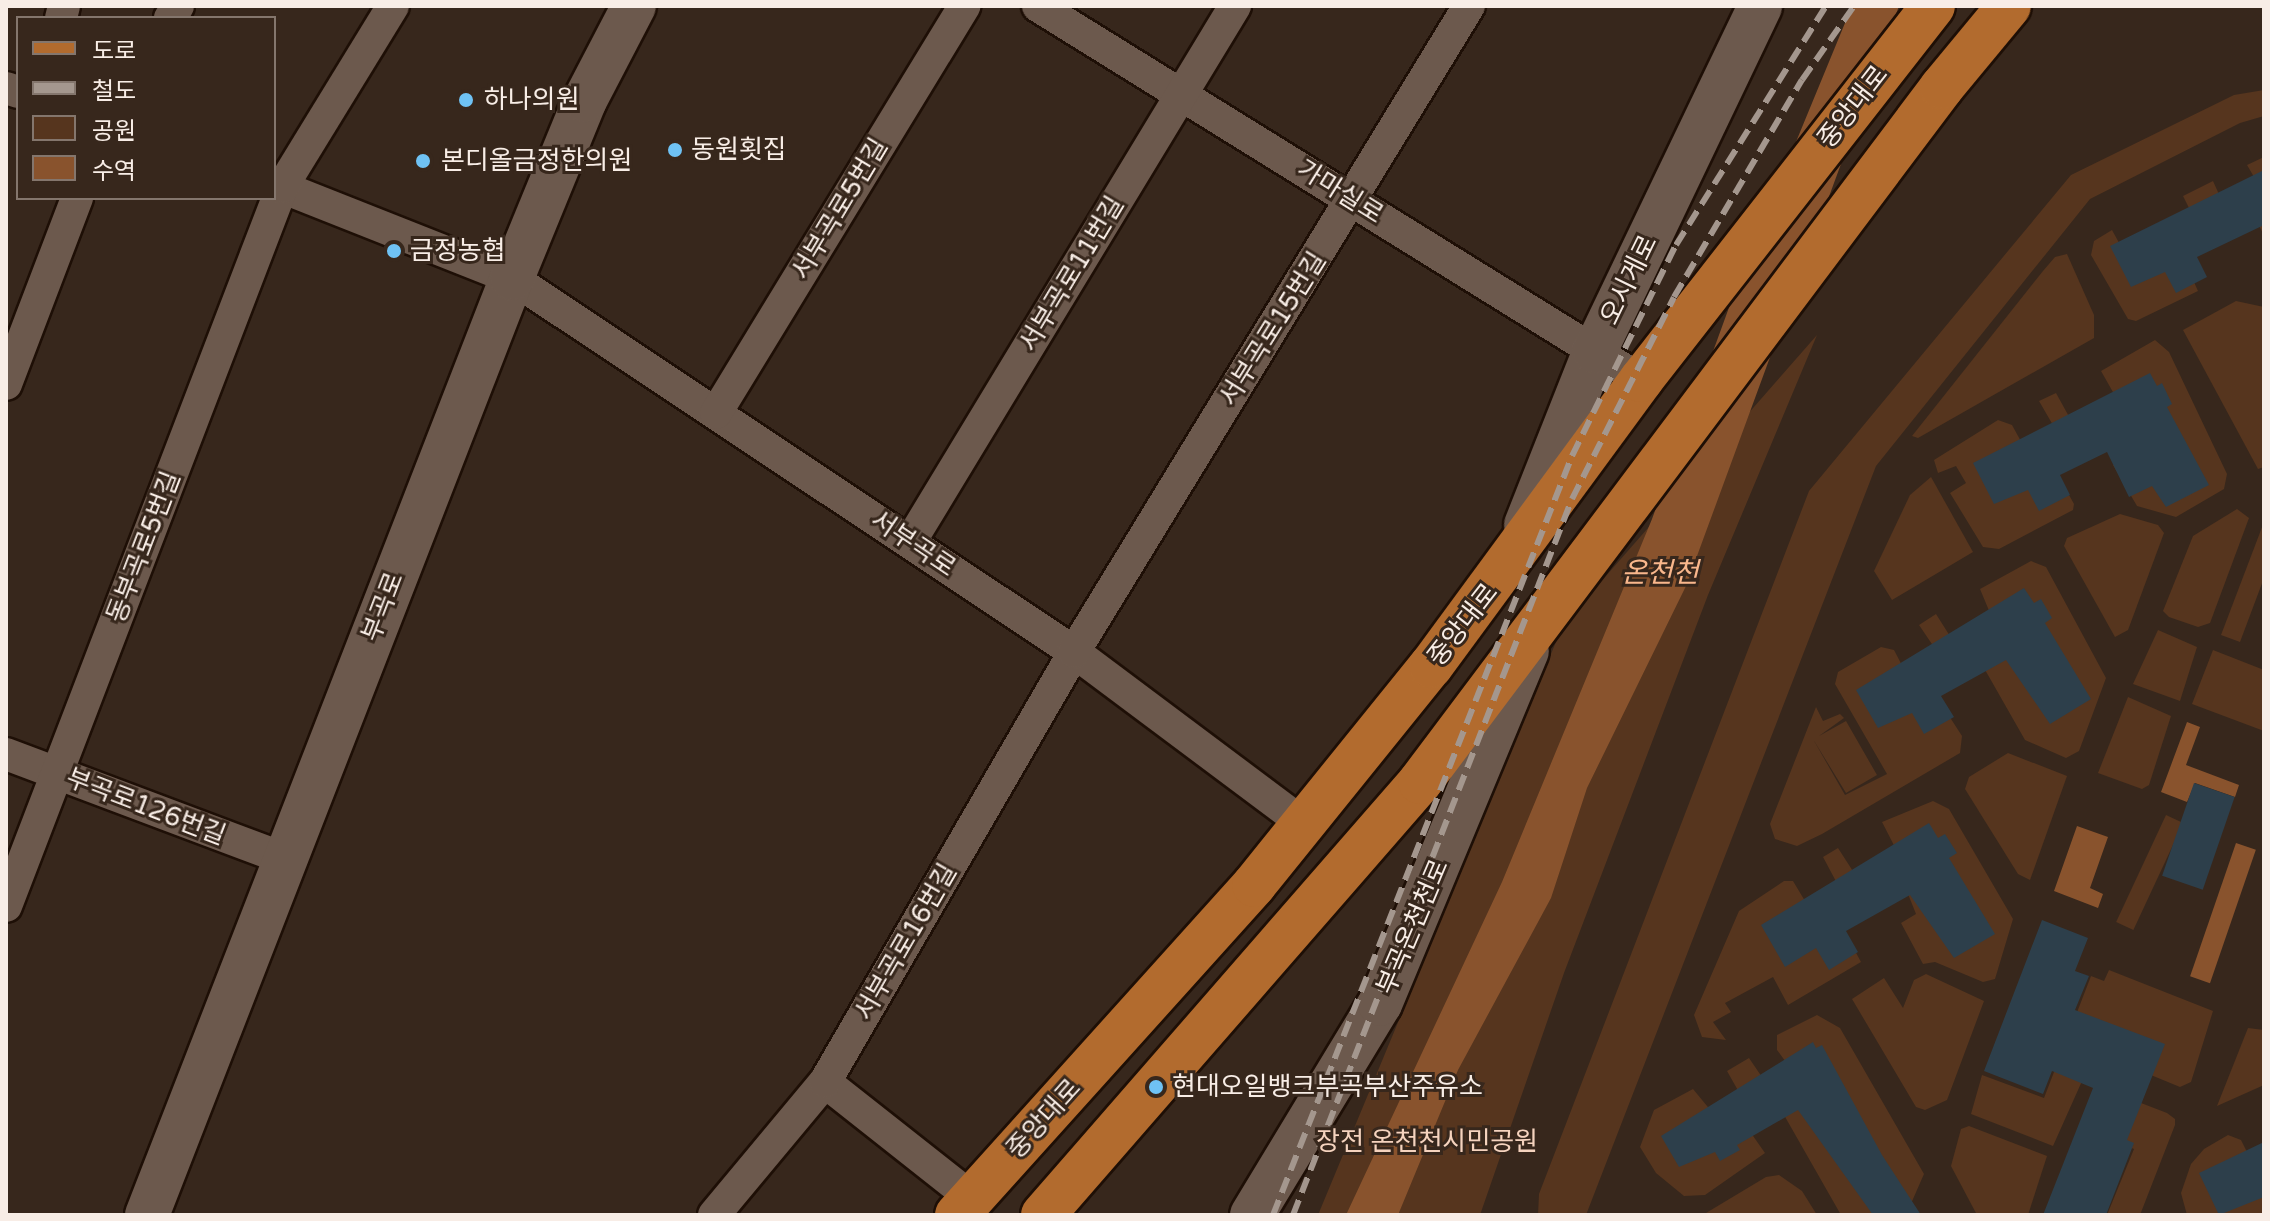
<!DOCTYPE html>
<meta charset="utf-8">
<style>
body{margin:0}
#map{position:relative;width:2270px;height:1221px;overflow:hidden;background:#37271c;font-family:"Varela Round","Noto Sans KR",sans-serif}
div>[style]{position:absolute}
.green>*{inset:0;background:#56351e;transform-origin:0 0}
.water>*{inset:0;background:#89532d;transform-origin:0 0}
.building>*{inset:0;background:#2d3f4b;transform-origin:0 0}
.roads{filter:drop-shadow(2px 0 #1e0f06) drop-shadow(-2px 0 #1e0f06) drop-shadow(0 2px #1e0f06) drop-shadow(0 -2px #1e0f06)}
.street>*{height:32px;margin:-16px;padding:0 16px;transform-origin:16px;border-radius:16px;background:#6c594d}
.secondary>*{height:44px;margin:-22px;padding:0 22px;transform-origin:22px;border-radius:22px;background:#6c594d}
.primary>*{height:44px;margin:-22px;padding:0 22px;transform-origin:22px;border-radius:22px;background:#b26b2e}
.rail>*{height:6px;margin-top:-3px;transform-origin:0;background:repeating-linear-gradient(90deg,#a4978e 0 16px,transparent 0 24px)}
.dots>*{width:22px;height:22px;translate:-50% -50%;box-sizing:border-box;border:4px solid #37271c;border-radius:50%}
span{translate:-50% -50%;white-space:nowrap;text-align:center;line-height:1.15;-webkit-text-stroke:6px #37271c;paint-order:stroke}
.poi-label{font-size:26px;color:#f8ede6}
.left{translate:0 -50%;text-align:left}
.street-label{font-size:26px;color:#f8ede6}
.park-label{font-size:26px;color:#f5d3be}
.water-label{font-size:28px;color:#f9b78c;font-style:italic}
.frame{position:absolute;inset:0;border:8px solid #f8ede6;pointer-events:none}
.legend{position:absolute;left:16px;top:16px;width:260px;height:184px;box-sizing:border-box;background:#37271c;border:2px solid #84766d;margin:0;padding:10px 14px;list-style:none;font-size:24px;color:#f8ede6}
.legend li{display:flex;align-items:center;gap:16px;height:40px}
.legend b{width:40px;border:2px solid #84766d}
</style>
<div id="map">
<div class="green">
<div style="clip-path:polygon(2264px 90px,2264px 116px,2240px 123px,2090px 199px,1876px 466px,1586px 1215px,1538px 1215px,1539px 1194px,1809px 491px,2071px 175px,2234px 95px)"></div>
<div style="clip-path:polygon(2264px 157px,2264px 236px,2254px 214px,2180px 251px,2198px 291px,2136px 321px,2128px 319px,2091px 255px,2094px 241px,2112px 230px,2123px 250px,2192px 214px,2183px 196px,2213px 181px,2222px 201px,2257px 182px,2247px 165px)"></div>
<div style="clip-path:polygon(2067px 254px,2094px 315px,2094px 338px,1918px 438px,1912px 436px,2043px 271px,2055px 257px)"></div>
<div style="clip-path:polygon(2236px 301px,2264px 307px,2264px 467px,2258px 469px,2183px 330px)"></div>
<div style="clip-path:polygon(1817px 335px,1708px 595px,1564px 973px,1480px 1215px,1318px 1215px,1563px 625px)"></div>
<div style="clip-path:polygon(2155px 340px,2169px 352px,2227px 474px,2224px 489px,2176px 517px,2137px 506px,2113px 465px,2140px 454px,2126px 427px,2053px 466px,2074px 504px,2073px 510px,1999px 549px,1983px 547px,1950px 493px,1966px 483px,1956px 466px,1938px 473px,1934px 460px,1998px 420px,2012px 425px,2029px 456px,2061px 439px,2039px 401px,2056px 393px,2072px 422px,2118px 401px,2101px 371px)"></div>
<div style="clip-path:polygon(1931px 477px,1973px 552px,1892px 600px,1874px 571px,1910px 495px)"></div>
<div style="clip-path:polygon(2237px 509px,2249px 518px,2210px 623px,2198px 627px,2169px 617px,2163px 611px,2193px 536px)"></div>
<div style="clip-path:polygon(2120px 514px,2158px 525px,2164px 533px,2128px 630px,2115px 637px,2064px 546px,2067px 538px)"></div>
<div style="clip-path:polygon(2264px 522px,2264px 578px,2240px 642px,2221px 635px)"></div>
<div style="clip-path:polygon(2031px 561px,2046px 567px,2106px 678px,2079px 751px,2066px 758px,2025px 740px,1980px 661px,1933px 691px,1962px 736px,1960px 753px,1822px 834px,1797px 846px,1775px 839px,1770px 824px,1816px 707px,1823px 721px,1840px 714px,1844px 718px,1819px 736px,1846px 721px,1877px 775px,1846px 793px,1813px 739px,1845px 795px,1887px 774px,1835px 684px,1838px 672px,1881px 647px,1894px 650px,1905px 671px,1938px 653px,1919px 625px,1936px 614px,1955px 644px,1995px 625px,1980px 589px)"></div>
<div style="clip-path:polygon(2158px 630px,2197px 647px,2180px 701px,2133px 684px)"></div>
<div style="clip-path:polygon(2213px 650px,2264px 670px,2264px 731px,2192px 704px)"></div>
<div style="clip-path:polygon(2128px 697px,2171px 716px,2149px 785px,2142px 789px,2098px 773px)"></div>
<div style="clip-path:polygon(2008px 753px,2067px 776px,2030px 880px,2018px 874px,1965px 789px,1969px 777px)"></div>
<div style="clip-path:polygon(1933px 801px,1949px 809px,2013px 919px,1995px 979px,1983px 982px,1935px 962px,1923px 964px,1901px 923px,1916px 914px,1906px 889px,1840px 923px,1861px 962px,1788px 1005px,1773px 977px,1725px 1003px,1731px 1012px,1713px 1022px,1726px 1040px,1702px 1037px,1694px 1015px,1739px 911px,1784px 881px,1793px 881px,1808px 906px,1839px 887px,1823px 857px,1838px 848px,1858px 879px,1901px 859px,1882px 822px)"></div>
<div style="left:2166px;top:815px;width:19px;height:118px;rotate:25deg"></div>
<div style="clip-path:polygon(2109px 970px,2213px 1011px,2191px 1082px,2180px 1087px,2095px 1052px,2053px 1146px,1971px 1114px,1982px 1075px,2044px 1098px,2091px 976px,2104px 981px)"></div>
<div style="clip-path:polygon(1926px 974px,1984px 1001px,1947px 1100px,1925px 1110px,1916px 1107px,1852px 999px,1884px 978px,1903px 1008px,1914px 980px)"></div>
<div style="clip-path:polygon(1817px 1015px,1840px 1028px,1924px 1174px,1906px 1215px,1841px 1215px,1776px 1101px,1744px 1123px,1765px 1153px,1705px 1195px,1684px 1196px,1656px 1173px,1640px 1147px,1654px 1110px,1693px 1089px,1712px 1112px,1740px 1094px,1727px 1071px,1749px 1058px,1766px 1083px,1791px 1069px,1777px 1050px,1777px 1035px)"></div>
<div style="clip-path:polygon(2248px 1028px,2264px 1030px,2264px 1085px,2217px 1106px)"></div>
<div style="clip-path:polygon(2128px 1098px,2167px 1113px,2175px 1119px,2175px 1125px,2140px 1215px,2107px 1215px,2134px 1149px,2107px 1138px)"></div>
<div style="clip-path:polygon(1969px 1126px,2047px 1156px,2028px 1215px,1977px 1215px,1951px 1166px,1961px 1129px)"></div>
<div style="clip-path:polygon(2228px 1135px,2241px 1140px,2264px 1186px,2264px 1215px,2187px 1215px,2181px 1193px,2191px 1164px,2204px 1149px)"></div>
<div style="clip-path:polygon(1779px 1175px,1802px 1191px,1817px 1215px,1706px 1213px,1766px 1177px)"></div>
</div>
<div class="water">
<div style="clip-path:polygon(1852px 6px,1899px 6px,1686px 586px,1587px 788px,1551px 898px,1458px 1070px,1398px 1215px,1346px 1215px,1502px 882px,1652px 519px,1739px 280px)"></div>
<div style="clip-path:polygon(2187px 722px,2200px 727px,2186px 765px,2239px 785px,2235px 797px,2195px 783px,2187px 802px,2161px 792px)"></div>
<div style="clip-path:polygon(2077px 826px,2108px 837px,2090px 888px,2103px 894px,2098px 908px,2054px 891px)"></div>
<div style="left:2236px;top:843px;width:21px;height:141px;rotate:19deg"></div>
</div>
<div class="building">
<div style="clip-path:polygon(2264px 170px,2264px 225px,2197px 257px,2207px 277px,2176px 293px,2165px 272px,2131px 287px,2110px 246px)"></div>
<div style="clip-path:polygon(2150px 373px,2157px 386px,2162px 383px,2172px 404px,2167px 407px,2209px 485px,2166px 507px,2152px 486px,2129px 497px,2107px 452px,2060px 475px,2070px 495px,2039px 511px,2028px 490px,1994px 504px,1973px 463px)"></div>
<div style="clip-path:polygon(2024px 588px,2034px 603px,2041px 599px,2052px 618px,2045px 623px,2091px 699px,2050px 724px,2006px 660px,1941px 696px,1954px 717px,1924px 734px,1912px 713px,1878px 728px,1856px 690px)"></div>
<div style="left:2194px;top:783px;width:43px;height:98px;rotate:19deg"></div>
<div style="clip-path:polygon(1929px 823px,1938px 838px,1945px 834px,1957px 853px,1949px 858px,1995px 934px,1954px 958px,1910px 895px,1846px 931px,1858px 952px,1829px 970px,1816px 948px,1785px 967px,1761px 925px)"></div>
<div style="clip-path:polygon(2042px 920px,2088px 938px,2075px 971px,2089px 976px,2075px 1010px,2165px 1044px,2127px 1140px,2134px 1143px,2106px 1215px,2043px 1215px,2093px 1088px,2052px 1071px,2043px 1094px,1984px 1071px)"></div>
<div style="clip-path:polygon(1813px 1042px,1816px 1048px,1822px 1045px,1882px 1155px,1921px 1215px,1873px 1215px,1798px 1110px,1737px 1145px,1740px 1150px,1720px 1161px,1715px 1152px,1679px 1167px,1661px 1136px)"></div>
<div style="clip-path:polygon(2264px 1142px,2264px 1197px,2219px 1215px,2199px 1173px)"></div>
</div>
<div class="roads">
<div class="street">
<div style="left:1038px;top:6px;width:710px;rotate:31.81deg"></div>
<div style="left:61px;top:18px;width:12px;rotate:-76deg"></div>
<div style="left:170px;top:18px;width:14px;rotate:-56deg"></div>
<div style="left:6px;top:88px;width:13px;rotate:18deg"></div>
<div style="left:274px;top:184px;width:256px;rotate:21.6deg"></div>
<div style="left:512px;top:278px;width:675px;rotate:33.64deg"></div>
<div style="left:1074px;top:652px;width:287px;rotate:36.8deg"></div>
<div style="left:6px;top:384px;width:199px;rotate:-69.1deg"></div>
<div style="left:716px;top:413px;width:477px;rotate:-58.6deg"></div>
<div style="left:910px;top:542px;width:627px;rotate:-58.77deg"></div>
<div style="left:6px;top:754px;width:298px;rotate:20.6deg"></div>
<div style="left:6px;top:906px;width:770px;rotate:-69deg"></div>
<div style="left:282px;top:187px;width:212px;rotate:-58.5deg"></div>
<div style="left:825px;top:1082px;width:187px;rotate:38.3deg"></div>
<div style="left:714px;top:1215px;width:173px;rotate:-50.2deg"></div>
<div style="left:825px;top:1082px;width:497px;rotate:-59.9deg"></div>
<div style="left:1074px;top:652px;width:757px;rotate:-58.56deg"></div>
</div>
<div class="secondary">
<div style="left:1526px;top:525px;width:187px;rotate:-68.4deg"></div>
<div style="left:1595px;top:351px;width:382px;rotate:-64.4deg"></div>
<div style="left:147px;top:1215px;width:1006px;rotate:-68.72deg"></div>
<div style="left:512px;top:278px;width:192px;rotate:-67.7deg"></div>
<div style="left:585px;top:100px;width:106px;rotate:-62.5deg"></div>
<div style="left:1252px;top:1215px;width:247px;rotate:-58.8deg"></div>
<div style="left:1380px;top:1004px;width:382px;rotate:-67.4deg"></div>
</div>
<div class="primary">
<div style="left:957px;top:1215px;width:444px;rotate:-48deg"></div>
<div style="left:1254px;top:885px;width:282px;rotate:-51.1deg"></div>
<div style="left:1431px;top:666px;width:355px;rotate:-53.7deg"></div>
<div style="left:1641px;top:380px;width:474px;rotate:-52deg"></div>
<div style="left:1043px;top:1215px;width:574px;rotate:-48.95deg"></div>
<div style="left:1420px;top:782px;width:869px;rotate:-53.09deg"></div>
<div style="left:1942px;top:87px;width:105px;rotate:-50.4deg"></div>
</div>
</div>
<div class="rail">
<div style="left:1273px;top:1215px;width:816px;rotate:-68.5deg"></div>
<div style="left:1572px;top:456px;width:235px;rotate:-63.8deg"></div>
<div style="left:1676px;top:245px;width:282px;rotate:-57.9deg"></div>
<div style="left:1293px;top:1215px;width:768px;rotate:-68.71deg"></div>
<div style="left:1572px;top:499px;width:226px;rotate:-63.2deg"></div>
<div style="left:1674px;top:297px;width:252px;rotate:-59.5deg"></div>
<div style="left:1802px;top:80px;width:90px;rotate:-54.9deg"></div>
</div>
<div class="dots">
<div style="left:466px;top:100px;background:#6fc2f4"></div>
<div style="left:675px;top:150px;background:#6fc2f4"></div>
<div style="left:423px;top:161px;background:#6fc2f4"></div>
<div style="left:394px;top:251px;background:#6fc2f4"></div>
<div style="left:1156px;top:1087px;background:#6fc2f4"></div>
</div>
<div class="poi-label">
<span class="left" style="left:484px;top:100px">하나의원</span>
<span class="left" style="left:691px;top:150px">동원횟집</span>
<span class="left" style="left:441px;top:161px">본디올금정한의원</span>
<span class="left" style="left:410px;top:251px">금정농협</span>
<span class="left" style="left:1172px;top:1087px">현대오일뱅크부곡부산주유소</span>
</div>
<div class="street-label">
<span style="left:1853px;top:107px;rotate:-52deg">중앙대로</span>
<span style="left:1340px;top:192px;rotate:32deg">가마실로</span>
<span style="left:840px;top:209px;rotate:-59deg">서부곡로5번길</span>
<span style="left:1072px;top:274px;rotate:-59deg">서부곡로11번길</span>
<span style="left:1629px;top:280px;rotate:-64deg">오시게로</span>
<span style="left:1273px;top:329px;rotate:-58deg">서부곡로15번길</span>
<span style="left:913px;top:544px;rotate:34deg">서부곡로</span>
<span style="left:144px;top:547px;rotate:-69deg">동부곡로5번길</span>
<span style="left:383px;top:607px;rotate:-69deg">부곡로</span>
<span style="left:1463px;top:625px;rotate:-52deg">중앙대로</span>
<span style="left:146px;top:807px;rotate:21deg">부곡로126번길</span>
<span style="left:1413px;top:927px;rotate:-67deg">부곡온천천로</span>
<span style="left:906px;top:942px;rotate:-60deg">서부곡로16번길</span>
<span style="left:1044px;top:1119px;rotate:-48deg">중앙대로</span>
</div>
<div class="park-label">
<span style="left:1427px;top:1142px">장전 온천천시민공원</span>
</div>
<div class="water-label">
<span style="left:1660px;top:573px">온천천</span>
</div>
<div class="frame"></div>
<ul class="legend">
<li><b style="height:10px;background:#b26b2e"></b>도로</li>
<li><b style="height:10px;background:#a4978e"></b>철도</li>
<li><b style="height:22px;background:#56351e"></b>공원</li>
<li><b style="height:22px;background:#89532d"></b>수역</li>
</ul>
</div>
